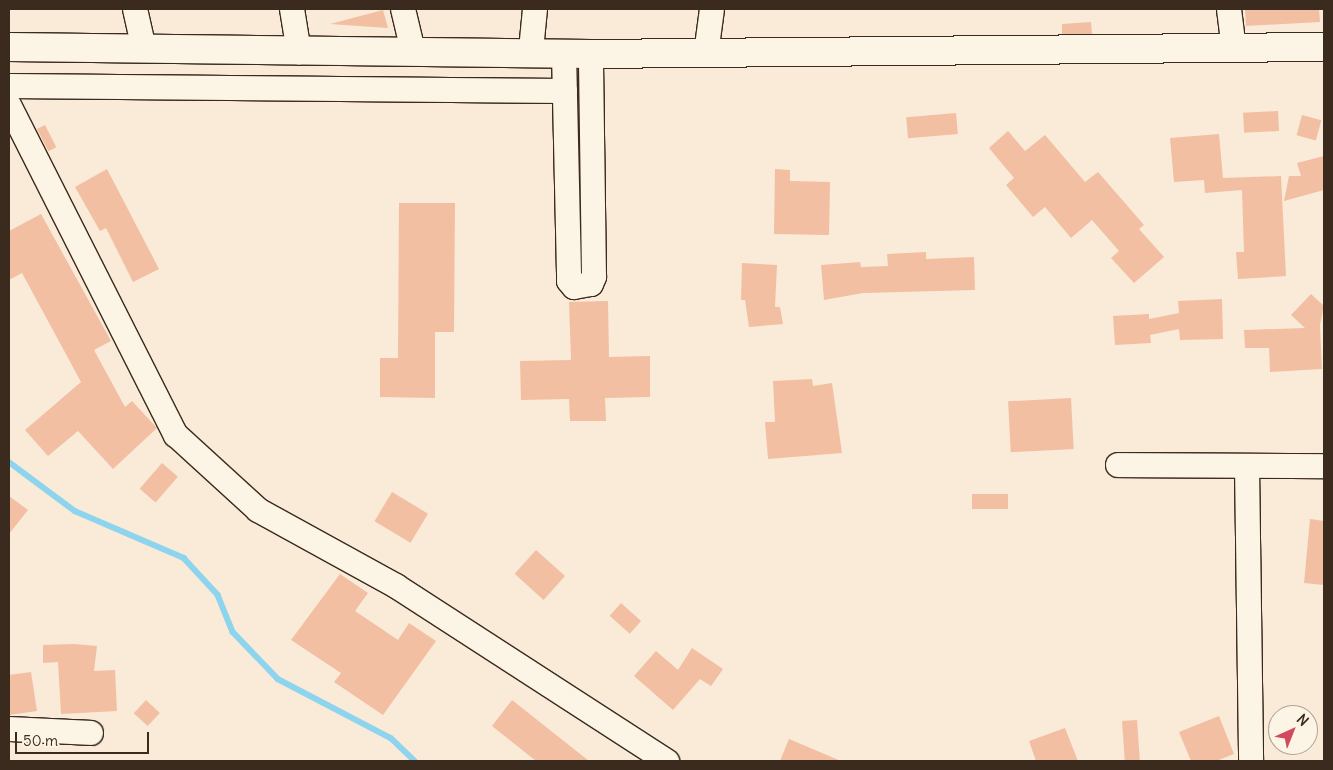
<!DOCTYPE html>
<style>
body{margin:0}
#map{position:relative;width:1333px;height:770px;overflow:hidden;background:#faead8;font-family:Delius,sans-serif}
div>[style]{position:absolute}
.stream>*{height:5.5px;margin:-2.75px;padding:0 2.75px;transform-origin:2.75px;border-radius:2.75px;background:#8dd4ee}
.building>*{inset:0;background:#f2bfa3;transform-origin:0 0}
.roads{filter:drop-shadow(1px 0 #3b2a1e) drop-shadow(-1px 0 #3b2a1e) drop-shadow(0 1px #3b2a1e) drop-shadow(0 -1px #3b2a1e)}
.minor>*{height:24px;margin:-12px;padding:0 12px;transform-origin:12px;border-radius:12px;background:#fcf5e5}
.major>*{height:28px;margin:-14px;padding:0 14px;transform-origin:14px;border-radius:14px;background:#fcf5e5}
span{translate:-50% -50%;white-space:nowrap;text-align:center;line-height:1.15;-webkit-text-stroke:4.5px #fcf5e5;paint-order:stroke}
.frame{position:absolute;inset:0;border:10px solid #3b2a1e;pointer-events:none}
.north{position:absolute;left:1268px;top:705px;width:50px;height:50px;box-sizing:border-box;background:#fcf5e5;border:1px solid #afa495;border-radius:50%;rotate:44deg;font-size:14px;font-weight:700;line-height:20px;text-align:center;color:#3b2a1e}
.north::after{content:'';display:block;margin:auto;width:18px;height:22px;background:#d1495b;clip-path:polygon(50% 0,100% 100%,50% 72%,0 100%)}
.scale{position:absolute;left:15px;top:732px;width:134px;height:22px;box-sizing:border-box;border:2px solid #3b2a1e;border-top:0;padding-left:6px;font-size:15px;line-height:18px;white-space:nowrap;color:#3b2a1e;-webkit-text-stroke:4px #fcf5e5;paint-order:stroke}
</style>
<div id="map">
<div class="stream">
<div style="left:9px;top:462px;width:82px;rotate:36.6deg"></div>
<div style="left:75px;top:511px;width:119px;rotate:23.3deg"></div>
<div style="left:184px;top:558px;width:50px;rotate:47.4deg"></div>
<div style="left:218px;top:595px;width:40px;rotate:68deg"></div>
<div style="left:233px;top:632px;width:65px;rotate:46.2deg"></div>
<div style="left:278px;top:679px;width:127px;rotate:27.6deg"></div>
<div style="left:391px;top:738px;width:33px;rotate:44deg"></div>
</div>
<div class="building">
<div style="clip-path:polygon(1245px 9px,1319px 9px,1320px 22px,1246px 26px)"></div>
<div style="clip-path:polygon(383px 10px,388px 28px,330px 24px)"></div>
<div style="clip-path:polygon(1091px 22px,1092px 34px,1062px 34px,1062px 24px)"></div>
<div style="left:1278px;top:111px;width:20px;height:35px;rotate:87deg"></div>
<div style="left:956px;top:113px;width:21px;height:50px;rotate:85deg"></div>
<div style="left:1302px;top:115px;width:20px;height:21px;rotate:15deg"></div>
<div style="left:45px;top:125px;width:25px;height:9px;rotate:63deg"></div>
<div style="clip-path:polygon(1008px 131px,1025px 151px,1045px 135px,1085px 182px,1098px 172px,1144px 225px,1139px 229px,1164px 257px,1134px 283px,1111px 258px,1119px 251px,1092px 220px,1071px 238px,1045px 207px,1033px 217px,1006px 185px,1014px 178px,989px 148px)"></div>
<div style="clip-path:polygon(1219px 134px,1223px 178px,1281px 176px,1286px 276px,1238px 279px,1236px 252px,1244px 252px,1242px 190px,1205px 193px,1204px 180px,1174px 182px,1170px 138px)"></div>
<div style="clip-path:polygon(1324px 156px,1324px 190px,1284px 201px,1289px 176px,1301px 176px,1297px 163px)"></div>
<div style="clip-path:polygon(107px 169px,159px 269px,133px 282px,106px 228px,100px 231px,75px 187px)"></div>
<div style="clip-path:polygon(775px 169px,790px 170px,790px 181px,830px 182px,829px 235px,774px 234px)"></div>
<div style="clip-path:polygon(399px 203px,455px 203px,454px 332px,435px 332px,435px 398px,380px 397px,380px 358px,398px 358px)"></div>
<div style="clip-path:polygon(41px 214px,111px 341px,94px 350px,125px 407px,132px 401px,157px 428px,113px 469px,78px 431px,48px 456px,25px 430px,81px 382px,22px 273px,9px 280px,9px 231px)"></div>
<div style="clip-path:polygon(926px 252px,926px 259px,974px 257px,975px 290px,863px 293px,824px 300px,821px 265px,860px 262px,861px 267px,888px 266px,887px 254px)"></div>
<div style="clip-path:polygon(742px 263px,777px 265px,775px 307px,780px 307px,783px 324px,749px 327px,745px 300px,741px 300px)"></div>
<div style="clip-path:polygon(1311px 294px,1324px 306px,1320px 325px,1322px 369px,1270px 372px,1269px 348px,1245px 348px,1244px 330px,1305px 328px,1291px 315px)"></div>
<div style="clip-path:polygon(1222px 299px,1223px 339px,1180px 340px,1179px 329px,1150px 335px,1151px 343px,1115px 345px,1113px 316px,1149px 314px,1149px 319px,1179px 313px,1178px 301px)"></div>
<div style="clip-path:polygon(608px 301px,609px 357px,650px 356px,650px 397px,605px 398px,606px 421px,570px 421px,569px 399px,521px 400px,520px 361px,571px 360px,569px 302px)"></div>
<div style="clip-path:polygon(812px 379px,813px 386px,832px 383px,842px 453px,768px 459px,765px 422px,775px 422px,773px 381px)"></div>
<div style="left:1071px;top:398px;width:51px;height:63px;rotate:87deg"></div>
<div style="left:162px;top:463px;width:21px;height:34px;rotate:41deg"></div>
<div style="left:392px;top:492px;width:42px;height:34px;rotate:31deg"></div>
<div style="left:1008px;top:494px;width:15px;height:36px;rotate:90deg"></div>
<div style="clip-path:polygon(9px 496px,28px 510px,9px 534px)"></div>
<div style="clip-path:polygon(1310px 519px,1324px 521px,1324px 585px,1304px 583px)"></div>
<div style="left:536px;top:550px;width:39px;height:32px;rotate:42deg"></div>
<div style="clip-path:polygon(340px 574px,368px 593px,355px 611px,398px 640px,409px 623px,436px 641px,383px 715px,334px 682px,341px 673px,291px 640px)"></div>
<div style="left:621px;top:603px;width:27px;height:17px;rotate:42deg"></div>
<div style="clip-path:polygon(74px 644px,97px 646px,94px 671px,115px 670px,117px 711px,61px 714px,58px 662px,43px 663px,43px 645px)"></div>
<div style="clip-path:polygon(692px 648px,723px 669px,711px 686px,700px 679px,673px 710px,634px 676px,656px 651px,678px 670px)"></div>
<div style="clip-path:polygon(31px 672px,37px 711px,9px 715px,9px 675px)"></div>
<div style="left:146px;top:700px;width:19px;height:18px;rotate:43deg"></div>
<div style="clip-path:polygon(512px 700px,589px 761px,536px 761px,492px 726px)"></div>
<div style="clip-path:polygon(1219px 716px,1234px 754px,1216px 761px,1191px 761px,1179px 732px)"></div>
<div style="left:1137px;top:720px;width:41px;height:15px;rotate:86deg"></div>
<div style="clip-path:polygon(1065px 728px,1078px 761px,1036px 761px,1029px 741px)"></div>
<div style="clip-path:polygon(789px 739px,841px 761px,780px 761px)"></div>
</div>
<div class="roads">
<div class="minor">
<div style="left:135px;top:9px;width:41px;rotate:77.3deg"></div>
<div style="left:292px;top:9px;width:44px;rotate:80.8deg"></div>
<div style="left:403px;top:9px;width:43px;rotate:76.6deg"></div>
<div style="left:1229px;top:9px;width:38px;rotate:83deg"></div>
<div style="left:531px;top:50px;width:41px;rotate:-84.4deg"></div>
<div style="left:564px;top:53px;width:228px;rotate:88.7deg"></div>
<div style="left:569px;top:281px;width:8px;rotate:50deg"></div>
<div style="left:574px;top:287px;width:17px;rotate:-10deg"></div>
<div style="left:591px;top:284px;width:8px;rotate:-67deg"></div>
<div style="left:594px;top:277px;width:223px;rotate:-90.8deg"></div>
<div style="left:706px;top:54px;width:45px;rotate:-82.4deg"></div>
<div style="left:9px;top:86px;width:556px;rotate:0.52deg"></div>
<div style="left:9px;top:105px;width:370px;rotate:63.2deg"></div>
<div style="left:176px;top:435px;width:111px;rotate:42.4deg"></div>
<div style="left:258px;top:510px;width:158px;rotate:28.8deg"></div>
<div style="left:396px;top:586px;width:323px;rotate:32.9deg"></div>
<div style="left:1118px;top:465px;width:206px;rotate:0.3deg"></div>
<div style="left:1247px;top:466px;width:295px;rotate:89.2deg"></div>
<div style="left:9px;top:729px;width:82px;rotate:2.8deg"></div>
</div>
<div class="major">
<div style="left:9px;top:47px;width:582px;rotate:0.69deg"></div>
<div style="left:591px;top:54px;width:733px;rotate:-0.55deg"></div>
</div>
</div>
<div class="frame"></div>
<div class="north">N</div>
<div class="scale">50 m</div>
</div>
